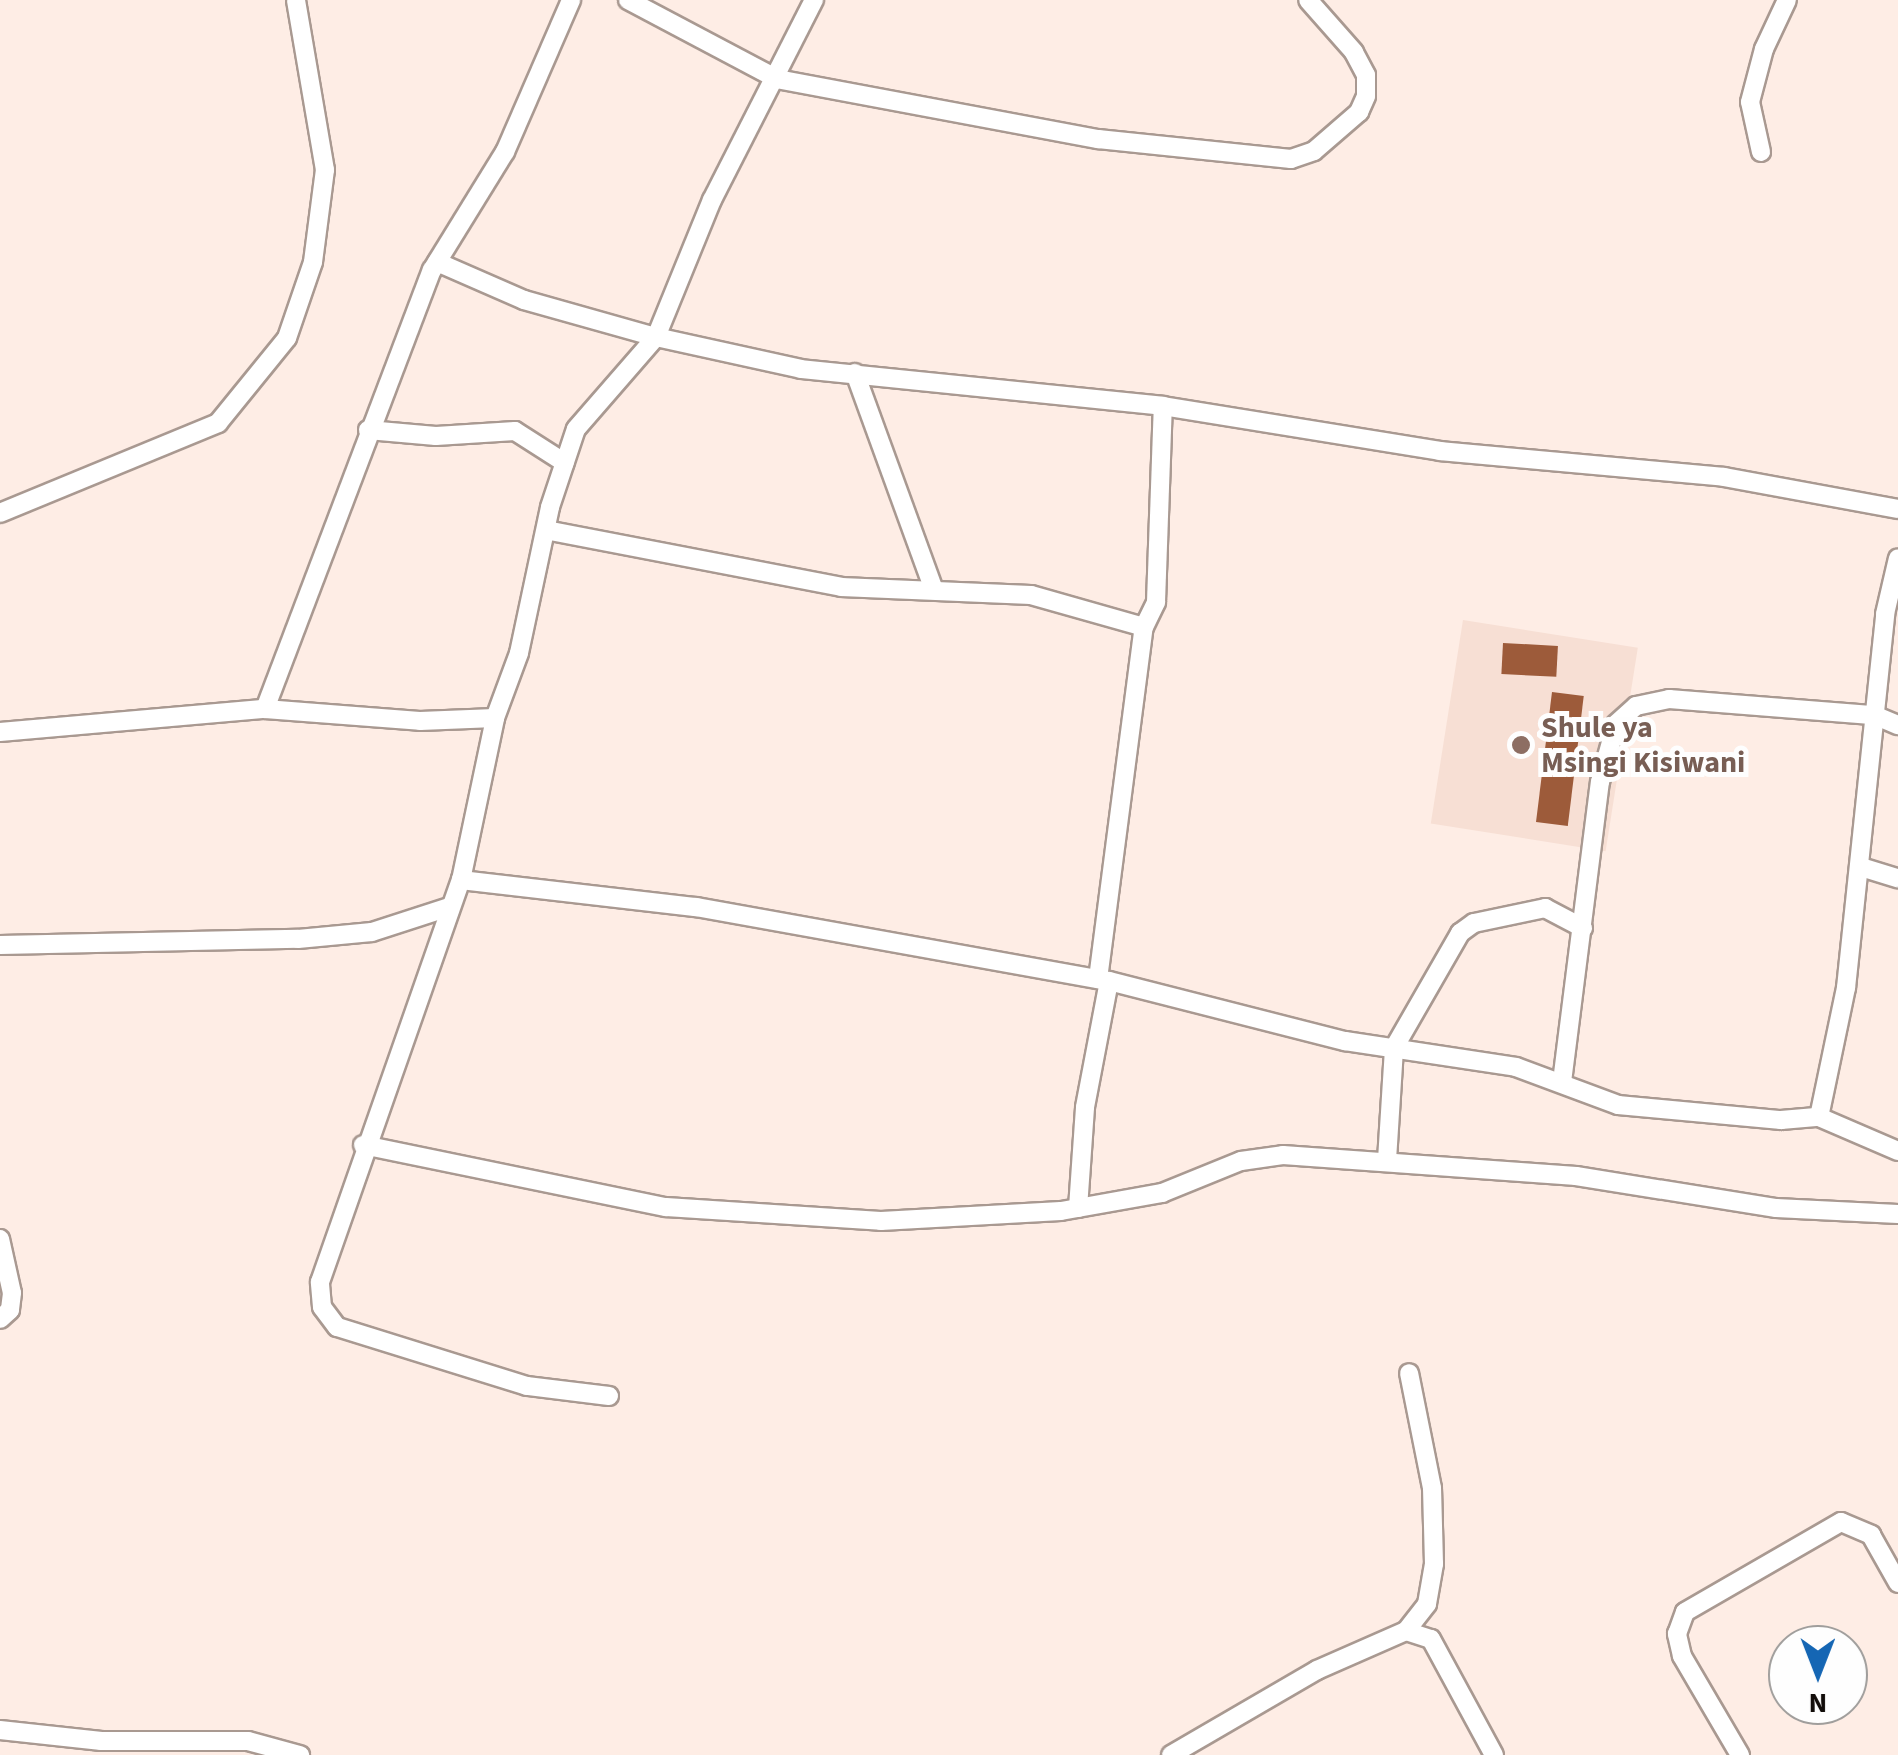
<!DOCTYPE html>
<style>
body{margin:0}
#map{position:relative;width:1898px;height:1755px;overflow:hidden;background:#feede5;font-family:"Source Sans 3",sans-serif}
div>[style]{position:absolute}
.built>*{inset:0;background:#f7dfd4;transform-origin:0 0}
.building>*{inset:0;background:#9d5b3a;transform-origin:0 0}
.roads{filter:drop-shadow(2px 0 #a99991) drop-shadow(-2px 0 #a99991) drop-shadow(0 2px #a99991) drop-shadow(0 -2px #a99991)}
.minor>*{height:18px;margin:-9px;padding:0 9px;transform-origin:9px;border-radius:9px;background:#fff}
.dots>*{width:28px;height:28px;translate:-50% -50%;box-sizing:border-box;border:5px solid #fefefe;border-radius:50%}
span{translate:-50% -50%;white-space:nowrap;text-align:center;line-height:1.15;-webkit-text-stroke:10px #fefefe;paint-order:stroke}
.education-label{font-size:30px;color:#785e54;font-weight:700}
.left{translate:0 -50%;text-align:left}
.north{position:absolute;left:1768px;top:1625px;width:100px;height:100px;box-sizing:border-box;background:#fefefe;border:2px solid #a09e9c;border-radius:50%;rotate:180deg;font-size:28px;font-weight:700;line-height:40px;text-align:center;color:#120d0a}
.north::after{content:'';display:block;margin:auto;width:35px;height:45px;background:#1566b4;clip-path:polygon(50% 0,100% 100%,50% 72%,0 100%)}
</style>
<div id="map">
<div class="built">
<div style="left:1463px;top:620px;width:177px;height:206px;rotate:9deg"></div>
</div>
<div class="building">
<div style="left:1503px;top:643px;width:55px;height:31px;rotate:3deg"></div>
<div style="left:1552px;top:692px;width:32px;height:131px;rotate:7deg"></div>
</div>
<div class="roads">
<div class="minor">
<div style="left:628px;top:0;width:169px;rotate:27.9deg"></div>
<div style="left:777px;top:79px;width:327px;rotate:10.6deg"></div>
<div style="left:1098px;top:139px;width:194px;rotate:5.9deg"></div>
<div style="left:1291px;top:159px;width:24px;rotate:-19deg"></div>
<div style="left:1314px;top:151px;width:60px;rotate:-40.9deg"></div>
<div style="left:1359px;top:112px;width:17px;rotate:-66deg"></div>
<div style="left:1366px;top:96px;width:21px;rotate:-90deg"></div>
<div style="left:1366px;top:75px;width:26px;rotate:-118deg"></div>
<div style="left:1354px;top:52px;width:69px;rotate:-131.5deg"></div>
<div style="left:1761px;top:152px;width:51px;rotate:-102.4deg"></div>
<div style="left:1750px;top:102px;width:55px;rotate:-75.2deg"></div>
<div style="left:1764px;top:49px;width:54px;rotate:-64.9deg"></div>
<div style="left:437px;top:262px;width:95px;rotate:23.6deg"></div>
<div style="left:524px;top:300px;width:137px;rotate:15.7deg"></div>
<div style="left:656px;top:337px;width:148px;rotate:-67.8deg"></div>
<div style="left:712px;top:200px;width:225px;rotate:-63deg"></div>
<div style="left:855px;top:373px;width:231px;rotate:70deg"></div>
<div style="left:368px;top:430px;width:68px;rotate:5deg"></div>
<div style="left:436px;top:436px;width:79px;rotate:-3.6deg"></div>
<div style="left:515px;top:431px;width:59px;rotate:32.6deg"></div>
<div style="left:0;top:513px;width:236px;rotate:-22.4deg"></div>
<div style="left:218px;top:423px;width:109px;rotate:-50.9deg"></div>
<div style="left:287px;top:338px;width:80px;rotate:-71.1deg"></div>
<div style="left:313px;top:262px;width:93px;rotate:-82.6deg"></div>
<div style="left:325px;top:170px;width:172px;rotate:-99.7deg"></div>
<div style="left:546px;top:530px;width:300px;rotate:10.9deg"></div>
<div style="left:841px;top:587px;width:190px;rotate:2.4deg"></div>
<div style="left:1031px;top:595px;width:117px;rotate:15.8deg"></div>
<div style="left:265px;top:709px;width:470px;rotate:-69.2deg"></div>
<div style="left:432px;top:270px;width:139px;rotate:-58.3deg"></div>
<div style="left:505px;top:152px;width:166px;rotate:-66.5deg"></div>
<div style="left:0;top:732px;width:266px;rotate:-5deg"></div>
<div style="left:265px;top:709px;width:155px;rotate:4.4deg"></div>
<div style="left:420px;top:721px;width:75px;rotate:-2.3deg"></div>
<div style="left:1861px;top:867px;width:39px;rotate:17deg"></div>
<div style="left:461px;top:880px;width:237px;rotate:6.6deg"></div>
<div style="left:696px;top:907px;width:420px;rotate:10.2deg"></div>
<div style="left:1109px;top:981px;width:244px;rotate:14.3deg"></div>
<div style="left:1345px;top:1041px;width:173px;rotate:8.6deg"></div>
<div style="left:1516px;top:1067px;width:109px;rotate:20.4deg"></div>
<div style="left:1618px;top:1105px;width:164px;rotate:5.3deg"></div>
<div style="left:1781px;top:1120px;width:38px;rotate:-5deg"></div>
<div style="left:1819px;top:1117px;width:86px;rotate:23.3deg"></div>
<div style="left:0;top:945px;width:298px;rotate:-1.2deg"></div>
<div style="left:298px;top:939px;width:74px;rotate:-5.4deg"></div>
<div style="left:372px;top:932px;width:81px;rotate:-18deg"></div>
<div style="left:1098px;top:979px;width:355px;rotate:-82.6deg"></div>
<div style="left:1144px;top:627px;width:28px;rotate:-64deg"></div>
<div style="left:1156px;top:602px;width:196px;rotate:-88deg"></div>
<div style="left:1562px;top:1082px;width:302px;rotate:-82.8deg"></div>
<div style="left:1600px;top:782px;width:60px;rotate:-74.6deg"></div>
<div style="left:1616px;top:724px;width:27px;rotate:-42deg"></div>
<div style="left:1636px;top:706px;width:34px;rotate:-12deg"></div>
<div style="left:1669px;top:699px;width:206px;rotate:4.5deg"></div>
<div style="left:1874px;top:715px;width:26px;rotate:23deg"></div>
<div style="left:1819px;top:1117px;width:132px;rotate:-78.2deg"></div>
<div style="left:1846px;top:988px;width:376px;rotate:-84deg"></div>
<div style="left:1885px;top:614px;width:57px;rotate:-76.9deg"></div>
<div style="left:363px;top:1145px;width:309px;rotate:11.6deg"></div>
<div style="left:666px;top:1207px;width:215px;rotate:3.7deg"></div>
<div style="left:881px;top:1221px;width:180px;rotate:-3.2deg"></div>
<div style="left:1061px;top:1211px;width:103px;rotate:-10.1deg"></div>
<div style="left:1162px;top:1193px;width:85px;rotate:-22.1deg"></div>
<div style="left:1241px;top:1161px;width:42px;rotate:-8.1deg"></div>
<div style="left:1283px;top:1155px;width:294px;rotate:4.1deg"></div>
<div style="left:1576px;top:1176px;width:203px;rotate:9.1deg"></div>
<div style="left:1776px;top:1208px;width:122px;rotate:2.8deg"></div>
<div style="left:1387px;top:1160px;width:112px;rotate:-86.4deg"></div>
<div style="left:1394px;top:1048px;width:133px;rotate:-60.1deg"></div>
<div style="left:1460px;top:933px;width:17px;rotate:-36deg"></div>
<div style="left:1474px;top:923px;width:73px;rotate:-11.9deg"></div>
<div style="left:1545px;top:908px;width:43px;rotate:27.8deg"></div>
<div style="left:1078px;top:1208px;width:101px;rotate:-86deg"></div>
<div style="left:1085px;top:1107px;width:128px;rotate:-79.2deg"></div>
<div style="left:0;top:1239px;width:55px;rotate:77.5deg"></div>
<div style="left:12px;top:1293px;width:17px;rotate:97deg"></div>
<div style="left:10px;top:1310px;width:13px;rotate:138deg"></div>
<div style="left:609px;top:1396px;width:83px;rotate:-173deg"></div>
<div style="left:527px;top:1386px;width:199px;rotate:-162.7deg"></div>
<div style="left:337px;top:1327px;width:25px;rotate:-127deg"></div>
<div style="left:322px;top:1307px;width:25px;rotate:-95deg"></div>
<div style="left:320px;top:1282px;width:426px;rotate:-70.7deg"></div>
<div style="left:461px;top:880px;width:166px;rotate:-78.1deg"></div>
<div style="left:495px;top:718px;width:69px;rotate:-69.7deg"></div>
<div style="left:519px;top:653px;width:149px;rotate:-78deg"></div>
<div style="left:550px;top:507px;width:82px;rotate:-71.6deg"></div>
<div style="left:576px;top:429px;width:122px;rotate:-49deg"></div>
<div style="left:656px;top:337px;width:148px;rotate:12.4deg"></div>
<div style="left:801px;top:369px;width:364px;rotate:5.8deg"></div>
<div style="left:1163px;top:406px;width:281px;rotate:9.2deg"></div>
<div style="left:1440px;top:451px;width:285px;rotate:5.2deg"></div>
<div style="left:1724px;top:477px;width:177px;rotate:10.4deg"></div>
<div style="left:1406px;top:1631px;width:34px;rotate:-52deg"></div>
<div style="left:1427px;top:1604px;width:41px;rotate:-80.1deg"></div>
<div style="left:1434px;top:1564px;width:76px;rotate:-91.5deg"></div>
<div style="left:1432px;top:1488px;width:117px;rotate:-101.3deg"></div>
<div style="left:0;top:1730px;width:102px;rotate:6.2deg"></div>
<div style="left:101px;top:1741px;width:147px"></div>
<div style="left:248px;top:1741px;width:54px;rotate:15.1deg"></div>
<div style="left:1171px;top:1755px;width:169px;rotate:-30.2deg"></div>
<div style="left:1317px;top:1670px;width:97px;rotate:-23.7deg"></div>
<div style="left:1406px;top:1631px;width:26px;rotate:18deg"></div>
<div style="left:1431px;top:1639px;width:132px;rotate:61.5deg"></div>
<div style="left:1740px;top:1755px;width:115px;rotate:-120.4deg"></div>
<div style="left:1682px;top:1656px;width:23px;rotate:-103deg"></div>
<div style="left:1677px;top:1634px;width:23px;rotate:-70deg"></div>
<div style="left:1685px;top:1612px;width:180px;rotate:-30deg"></div>
<div style="left:1841px;top:1522px;width:33px;rotate:23deg"></div>
<div style="left:1871px;top:1535px;width:55px;rotate:60.6deg"></div>
</div>
</div>
<div class="dots">
<div style="left:1521px;top:745px;background:#8d6e63"></div>
</div>
<div class="education-label">
<span class="left" style="left:1541px;top:745px">Shule ya<br>Msingi Kisiwani</span>
</div>
<div class="north">N</div>
</div>
